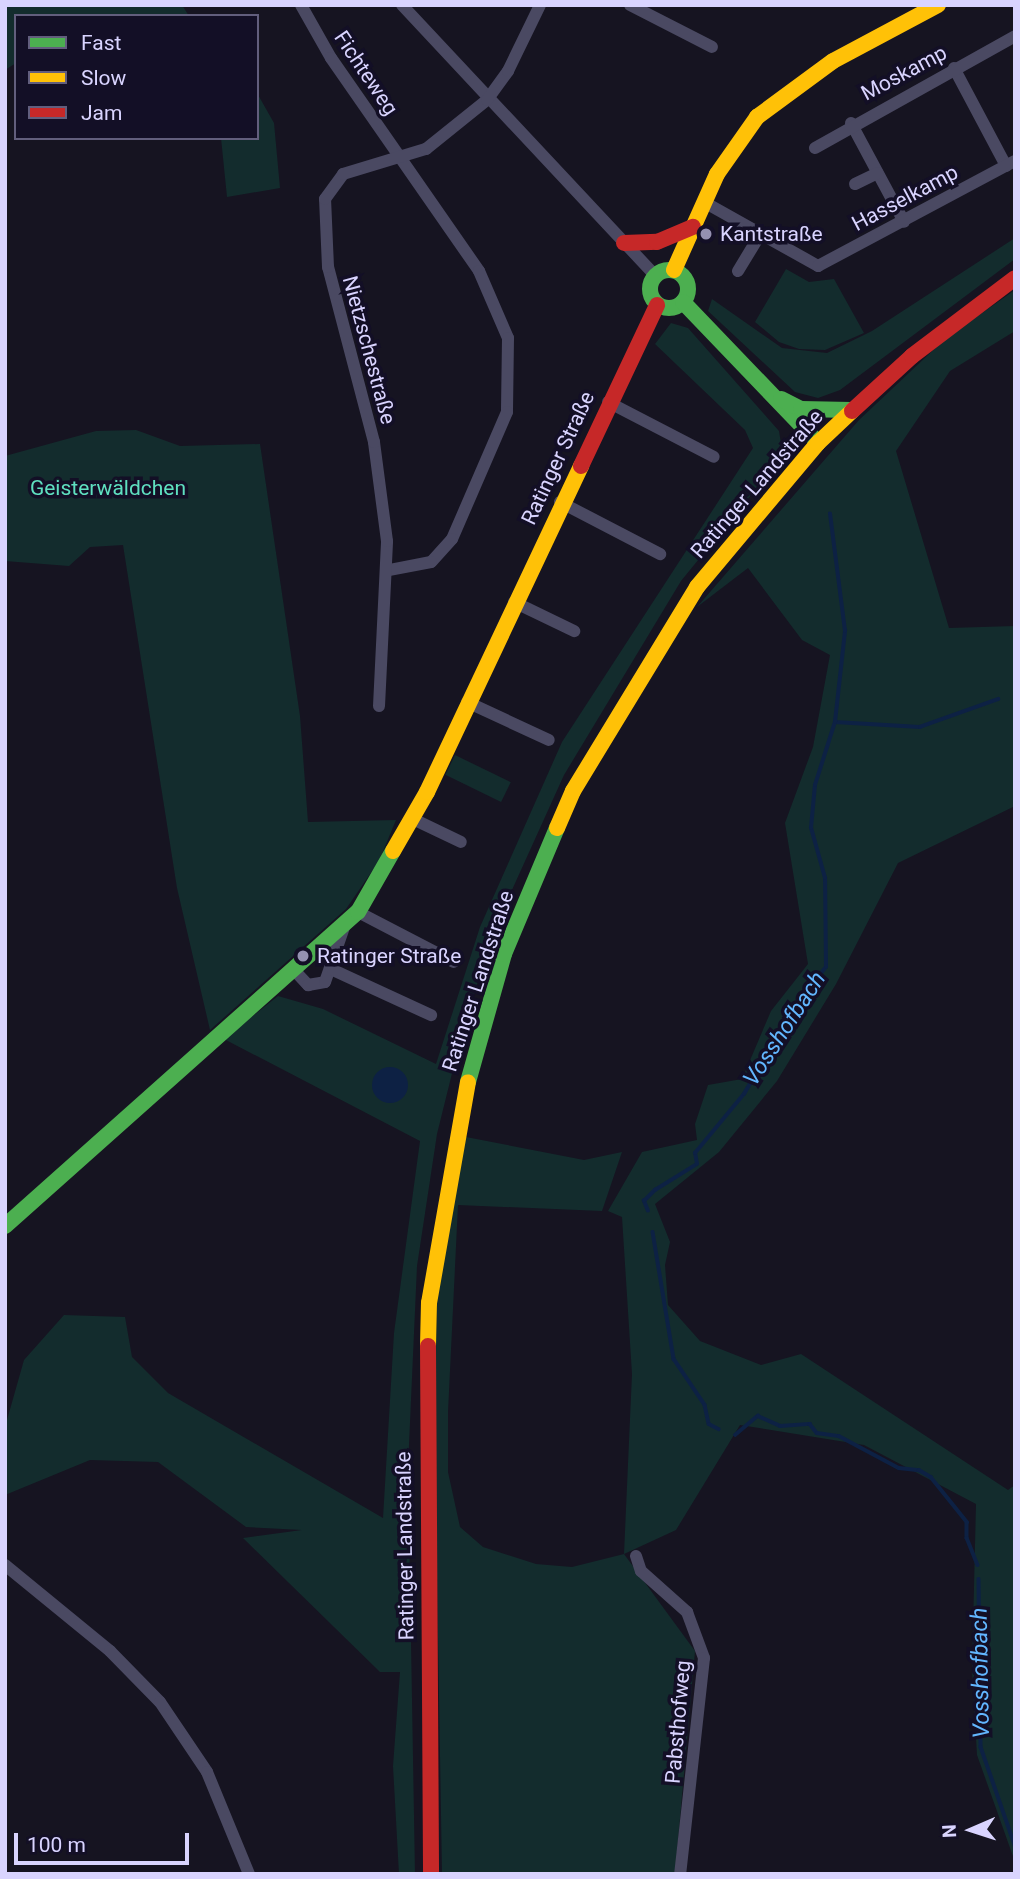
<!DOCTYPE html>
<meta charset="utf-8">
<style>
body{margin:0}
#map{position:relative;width:1020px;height:1879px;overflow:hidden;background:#161421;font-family:Roboto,sans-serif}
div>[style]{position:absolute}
.green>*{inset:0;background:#132c2d;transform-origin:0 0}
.water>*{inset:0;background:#0d2144}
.round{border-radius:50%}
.stream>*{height:3.5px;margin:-1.75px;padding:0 1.75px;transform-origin:1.75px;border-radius:1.75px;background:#0d2144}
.street>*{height:12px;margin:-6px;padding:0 6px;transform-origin:6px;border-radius:6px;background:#4a4962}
.fast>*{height:16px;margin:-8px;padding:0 8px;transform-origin:8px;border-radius:8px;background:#4caf50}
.fast>.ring{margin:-8px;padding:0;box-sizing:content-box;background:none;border:16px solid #4caf50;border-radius:50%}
.slow>*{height:16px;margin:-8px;padding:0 8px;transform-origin:8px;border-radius:8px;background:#ffc107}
.jam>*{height:16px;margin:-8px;padding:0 8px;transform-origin:8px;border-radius:8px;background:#c62828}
.dots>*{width:19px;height:19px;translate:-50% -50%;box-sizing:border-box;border:4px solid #130f26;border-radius:50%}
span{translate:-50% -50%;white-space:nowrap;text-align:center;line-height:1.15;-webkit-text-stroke:7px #130f26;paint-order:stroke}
.street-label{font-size:21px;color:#d9d4ff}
.poi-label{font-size:21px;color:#d9d4ff}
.left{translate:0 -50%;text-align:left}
.park-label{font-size:21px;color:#5fe0c0}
.water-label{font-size:23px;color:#62b6ff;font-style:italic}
.frame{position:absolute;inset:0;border:7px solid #d9d4ff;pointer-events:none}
.legend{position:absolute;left:14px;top:14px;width:245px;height:126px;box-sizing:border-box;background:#130f26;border:2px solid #625e7d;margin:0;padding:9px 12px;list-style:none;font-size:21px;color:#d9d4ff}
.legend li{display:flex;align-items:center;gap:14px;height:35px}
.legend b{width:35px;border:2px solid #625e7d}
.north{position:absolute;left:936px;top:1795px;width:70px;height:70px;-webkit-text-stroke:5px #130f26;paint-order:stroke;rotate:267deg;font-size:19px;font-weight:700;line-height:28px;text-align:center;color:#d9d4ff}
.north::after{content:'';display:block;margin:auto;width:24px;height:32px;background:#d9d4ff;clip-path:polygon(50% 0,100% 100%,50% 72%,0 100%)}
.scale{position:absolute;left:14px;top:1833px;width:175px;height:32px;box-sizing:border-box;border:4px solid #d9d4ff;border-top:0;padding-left:9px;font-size:21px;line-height:24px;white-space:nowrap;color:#d9d4ff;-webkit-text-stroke:5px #130f26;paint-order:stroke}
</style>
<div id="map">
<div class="green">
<div style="clip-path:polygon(5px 5px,182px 5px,189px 16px,16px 16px,16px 63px,5px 70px)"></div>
<div style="clip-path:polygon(257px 93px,274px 123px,280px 188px,227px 197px,221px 138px,257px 138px)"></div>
<div style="clip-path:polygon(1015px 238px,1015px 259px,840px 390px,818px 398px,795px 392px,708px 311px,712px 299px,782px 348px,827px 353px,872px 331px)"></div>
<div style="clip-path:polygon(786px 269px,809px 282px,834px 279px,864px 333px,825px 350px,799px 349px,779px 342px,755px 322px)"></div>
<div style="clip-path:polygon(1015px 290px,1015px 331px,950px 371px,896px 451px,949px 628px,1015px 626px,1015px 806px,898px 863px,836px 984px,777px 1081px,719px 1152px,655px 1204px,670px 1242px,665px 1265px,668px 1305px,700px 1341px,761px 1365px,801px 1354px,1008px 1490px,1015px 1485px,1015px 1862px,977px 1755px,972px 1670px,976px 1504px,864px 1445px,740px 1425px,676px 1530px,624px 1554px,695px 1651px,675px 1874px,442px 1874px,434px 1399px,438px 1277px,466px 1137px,584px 1160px,622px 1152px,602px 1211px,458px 1205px,448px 1412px,448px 1472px,460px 1527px,483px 1547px,536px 1564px,572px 1567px,624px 1554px,632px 1374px,622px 1217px,608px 1211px,642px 1152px,697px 1140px,695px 1124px,708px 1085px,742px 1079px,771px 1011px,808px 964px,785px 823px,813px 747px,830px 655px,802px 640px,748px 568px,697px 607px,859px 420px,945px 339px)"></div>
<div style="clip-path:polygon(671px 323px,688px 328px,779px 431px,783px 456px,681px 581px,564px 775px,493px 932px,461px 1037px,437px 1134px,417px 1266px,408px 1467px,415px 1874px,399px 1874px,393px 1766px,400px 1672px,380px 1672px,243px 1538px,302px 1530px,246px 1527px,158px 1462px,90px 1460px,5px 1495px,5px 1427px,24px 1360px,64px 1315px,125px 1317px,132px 1357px,168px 1393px,383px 1518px,394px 1333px,420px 1141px,224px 1039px,278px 996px,323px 1009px,436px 1064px,480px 927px,562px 742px,753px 448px,745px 430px,655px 344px)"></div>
<div style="clip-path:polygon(136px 430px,180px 446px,260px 444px,300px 716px,308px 822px,396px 820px,379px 861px,346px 909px,210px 1030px,177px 888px,123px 545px,90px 547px,69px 566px,5px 561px,5px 456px,96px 431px)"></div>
<div style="left:455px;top:755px;width:62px;height:22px;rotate:26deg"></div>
</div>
<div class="water">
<div class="round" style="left:372px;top:1067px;width:36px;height:36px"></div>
</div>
<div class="stream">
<div style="left:835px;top:722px;width:85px;rotate:3.4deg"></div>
<div style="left:920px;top:727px;width:83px;rotate:-19.7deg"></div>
<div style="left:648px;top:1211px;width:11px;rotate:-112deg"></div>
<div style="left:644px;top:1201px;width:16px;rotate:-45deg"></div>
<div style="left:655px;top:1190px;width:49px;rotate:-31.8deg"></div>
<div style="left:697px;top:1164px;width:11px;rotate:-100deg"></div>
<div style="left:695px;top:1153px;width:77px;rotate:-50.3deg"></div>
<div style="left:744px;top:1094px;width:108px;rotate:-59.4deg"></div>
<div style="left:799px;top:1001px;width:43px;rotate:-51.5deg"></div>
<div style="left:826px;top:967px;width:89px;rotate:-90.6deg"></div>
<div style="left:825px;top:878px;width:52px;rotate:-105.6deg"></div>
<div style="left:811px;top:828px;width:43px;rotate:-84.7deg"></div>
<div style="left:815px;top:785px;width:66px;rotate:-72.4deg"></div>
<div style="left:835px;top:722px;width:92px;rotate:-83.7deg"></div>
<div style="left:845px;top:631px;width:118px;rotate:-97.3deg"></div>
<div style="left:653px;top:1232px;width:129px;rotate:80.6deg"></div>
<div style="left:674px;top:1359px;width:55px;rotate:56deg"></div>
<div style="left:705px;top:1405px;width:19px;rotate:78deg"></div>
<div style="left:709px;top:1424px;width:11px;rotate:27deg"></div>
<div style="left:735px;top:1435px;width:30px;rotate:-40deg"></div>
<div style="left:758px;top:1416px;width:24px;rotate:24deg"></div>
<div style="left:780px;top:1426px;width:30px;rotate:-4deg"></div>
<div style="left:810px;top:1424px;width:11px;rotate:52deg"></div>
<div style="left:817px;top:1433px;width:22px;rotate:8deg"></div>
<div style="left:839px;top:1436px;width:68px;rotate:28.1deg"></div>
<div style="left:899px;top:1468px;width:20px;rotate:6deg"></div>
<div style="left:919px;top:1470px;width:14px;rotate:30deg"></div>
<div style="left:931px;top:1477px;width:58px;rotate:51.3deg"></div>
<div style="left:967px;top:1522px;width:16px;rotate:90deg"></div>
<div style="left:967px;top:1538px;width:29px;rotate:68deg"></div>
<div style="left:979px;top:1579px;width:168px;rotate:89.3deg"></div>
<div style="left:981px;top:1747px;width:104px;rotate:70.9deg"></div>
</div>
<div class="street">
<div style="left:301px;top:5px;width:61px;rotate:60.5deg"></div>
<div style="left:331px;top:58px;width:259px;rotate:55.2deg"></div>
<div style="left:479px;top:271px;width:73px;rotate:66.6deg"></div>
<div style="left:508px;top:338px;width:74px;rotate:90.8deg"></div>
<div style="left:507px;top:412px;width:138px;rotate:113.4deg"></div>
<div style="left:452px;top:539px;width:31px;rotate:132deg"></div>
<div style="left:431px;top:562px;width:43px;rotate:169.2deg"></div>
<div style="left:402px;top:5px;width:370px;rotate:46.9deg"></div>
<div style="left:630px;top:5px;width:92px;rotate:27.1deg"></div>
<div style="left:954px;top:68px;width:111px;rotate:62deg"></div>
<div style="left:851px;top:123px;width:112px;rotate:61.8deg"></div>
<div style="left:815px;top:148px;width:229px;rotate:-29.2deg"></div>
<div style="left:855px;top:184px;width:25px;rotate:-26deg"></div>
<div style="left:704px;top:202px;width:131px;rotate:29.3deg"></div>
<div style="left:818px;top:266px;width:223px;rotate:-28.1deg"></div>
<div style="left:738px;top:271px;width:44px;rotate:-58.8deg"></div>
<div style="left:608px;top:402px;width:119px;rotate:27.4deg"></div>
<div style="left:560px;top:502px;width:113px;rotate:27.5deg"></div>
<div style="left:514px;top:602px;width:67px;rotate:25.8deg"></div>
<div style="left:467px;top:702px;width:90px;rotate:24.9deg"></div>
<div style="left:379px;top:706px;width:165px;rotate:-87.2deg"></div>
<div style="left:387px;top:541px;width:100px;rotate:-97.5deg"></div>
<div style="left:374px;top:442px;width:181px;rotate:-104.7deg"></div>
<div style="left:328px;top:267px;width:68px;rotate:-92.5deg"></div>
<div style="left:325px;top:199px;width:31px;rotate:-54deg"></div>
<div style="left:343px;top:174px;width:87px;rotate:-16.8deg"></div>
<div style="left:426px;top:149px;width:78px;rotate:-38.8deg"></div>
<div style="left:487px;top:100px;width:36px;rotate:-54deg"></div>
<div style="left:508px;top:71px;width:73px;rotate:-64.1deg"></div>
<div style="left:413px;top:819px;width:53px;rotate:25.6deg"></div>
<div style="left:358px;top:912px;width:108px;rotate:27.5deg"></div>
<div style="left:294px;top:970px;width:21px;rotate:47deg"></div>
<div style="left:308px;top:985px;width:17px;rotate:-10deg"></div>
<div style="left:325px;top:982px;width:58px;rotate:-70.9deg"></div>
<div style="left:333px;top:970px;width:108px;rotate:24.7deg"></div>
<div style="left:636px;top:1556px;width:16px;rotate:72deg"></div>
<div style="left:641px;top:1571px;width:62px;rotate:41.7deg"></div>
<div style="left:687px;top:1612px;width:49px;rotate:69.7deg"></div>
<div style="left:704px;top:1658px;width:217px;rotate:96.3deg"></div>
<div style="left:5px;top:1565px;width:136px;rotate:39.3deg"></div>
<div style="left:110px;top:1651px;width:71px;rotate:45.6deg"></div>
<div style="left:160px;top:1702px;width:84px;rotate:56.1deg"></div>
<div style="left:207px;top:1772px;width:110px;rotate:67.6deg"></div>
</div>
<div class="fast">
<div class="ring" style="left:650px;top:270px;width:22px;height:22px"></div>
<div style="left:683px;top:302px;width:195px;rotate:46.2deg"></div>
<div style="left:781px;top:399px;width:22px;rotate:27deg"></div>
<div style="left:801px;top:409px;width:50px;rotate:1.1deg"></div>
<div style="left:468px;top:1082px;width:133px;rotate:-74.3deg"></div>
<div style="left:504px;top:954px;width:137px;rotate:-67.2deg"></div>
<div style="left:5px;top:1226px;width:472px;rotate:-41.7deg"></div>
<div style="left:358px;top:912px;width:70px;rotate:-60.2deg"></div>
</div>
<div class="slow">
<div style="left:674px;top:270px;width:105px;rotate:-65.9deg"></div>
<div style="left:717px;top:174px;width:70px;rotate:-54.9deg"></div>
<div style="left:757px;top:117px;width:94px;rotate:-36.4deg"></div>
<div style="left:833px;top:61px;width:119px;rotate:-28.1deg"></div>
<div style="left:557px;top:828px;width:40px;rotate:-66.6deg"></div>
<div style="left:573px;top:791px;width:239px;rotate:-58.7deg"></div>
<div style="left:697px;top:587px;width:188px;rotate:-50deg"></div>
<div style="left:818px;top:443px;width:47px;rotate:-43.3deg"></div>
<div style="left:393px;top:851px;width:68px;rotate:-60deg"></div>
<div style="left:427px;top:792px;width:361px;rotate:-64.7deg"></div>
<div style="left:428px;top:1346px;width:43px;rotate:-88.7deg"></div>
<div style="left:429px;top:1303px;width:224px;rotate:-80deg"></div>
</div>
<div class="jam">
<div style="left:624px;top:243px;width:33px;rotate:-2deg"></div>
<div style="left:657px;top:242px;width:39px;rotate:-23deg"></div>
<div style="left:852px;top:411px;width:81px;rotate:-42.5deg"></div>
<div style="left:912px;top:356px;width:129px;rotate:-37.1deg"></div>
<div style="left:581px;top:466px;width:178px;rotate:-64.7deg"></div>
<div style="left:428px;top:1346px;width:528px;rotate:89.67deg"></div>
</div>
<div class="dots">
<div style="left:706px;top:234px;background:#9591b1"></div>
<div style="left:303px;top:956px;background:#9591b1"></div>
</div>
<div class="street-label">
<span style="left:366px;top:73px;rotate:56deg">Fichteweg</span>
<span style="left:904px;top:73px;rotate:-28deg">Moskamp</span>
<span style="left:905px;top:198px;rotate:-28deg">Hasselkamp</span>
<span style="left:369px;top:350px;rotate:75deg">Nietzschestraße</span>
<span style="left:558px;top:458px;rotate:-65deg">Ratinger Straße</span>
<span style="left:757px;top:484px;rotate:-49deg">Ratinger Landstraße</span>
<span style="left:478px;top:981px;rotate:-72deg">Ratinger Landstraße</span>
<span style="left:405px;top:1546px;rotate:-91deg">Ratinger Landstraße</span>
<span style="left:678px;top:1722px;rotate:-85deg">Pabsthofweg</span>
</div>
<div class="poi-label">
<span class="left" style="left:720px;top:234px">Kantstraße</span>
<span class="left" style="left:317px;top:956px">Ratinger Straße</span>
</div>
<div class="park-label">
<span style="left:108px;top:488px">Geisterwäldchen</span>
</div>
<div class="water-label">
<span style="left:785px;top:1029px;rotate:-57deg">Vosshofbach</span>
<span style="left:981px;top:1673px;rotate:-91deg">Vosshofbach</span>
</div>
<div class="frame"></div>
<ul class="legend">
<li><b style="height:9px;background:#4caf50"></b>Fast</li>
<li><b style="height:9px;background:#ffc107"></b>Slow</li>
<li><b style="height:9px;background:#c62828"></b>Jam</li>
</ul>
<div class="north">N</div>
<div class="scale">100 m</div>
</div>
